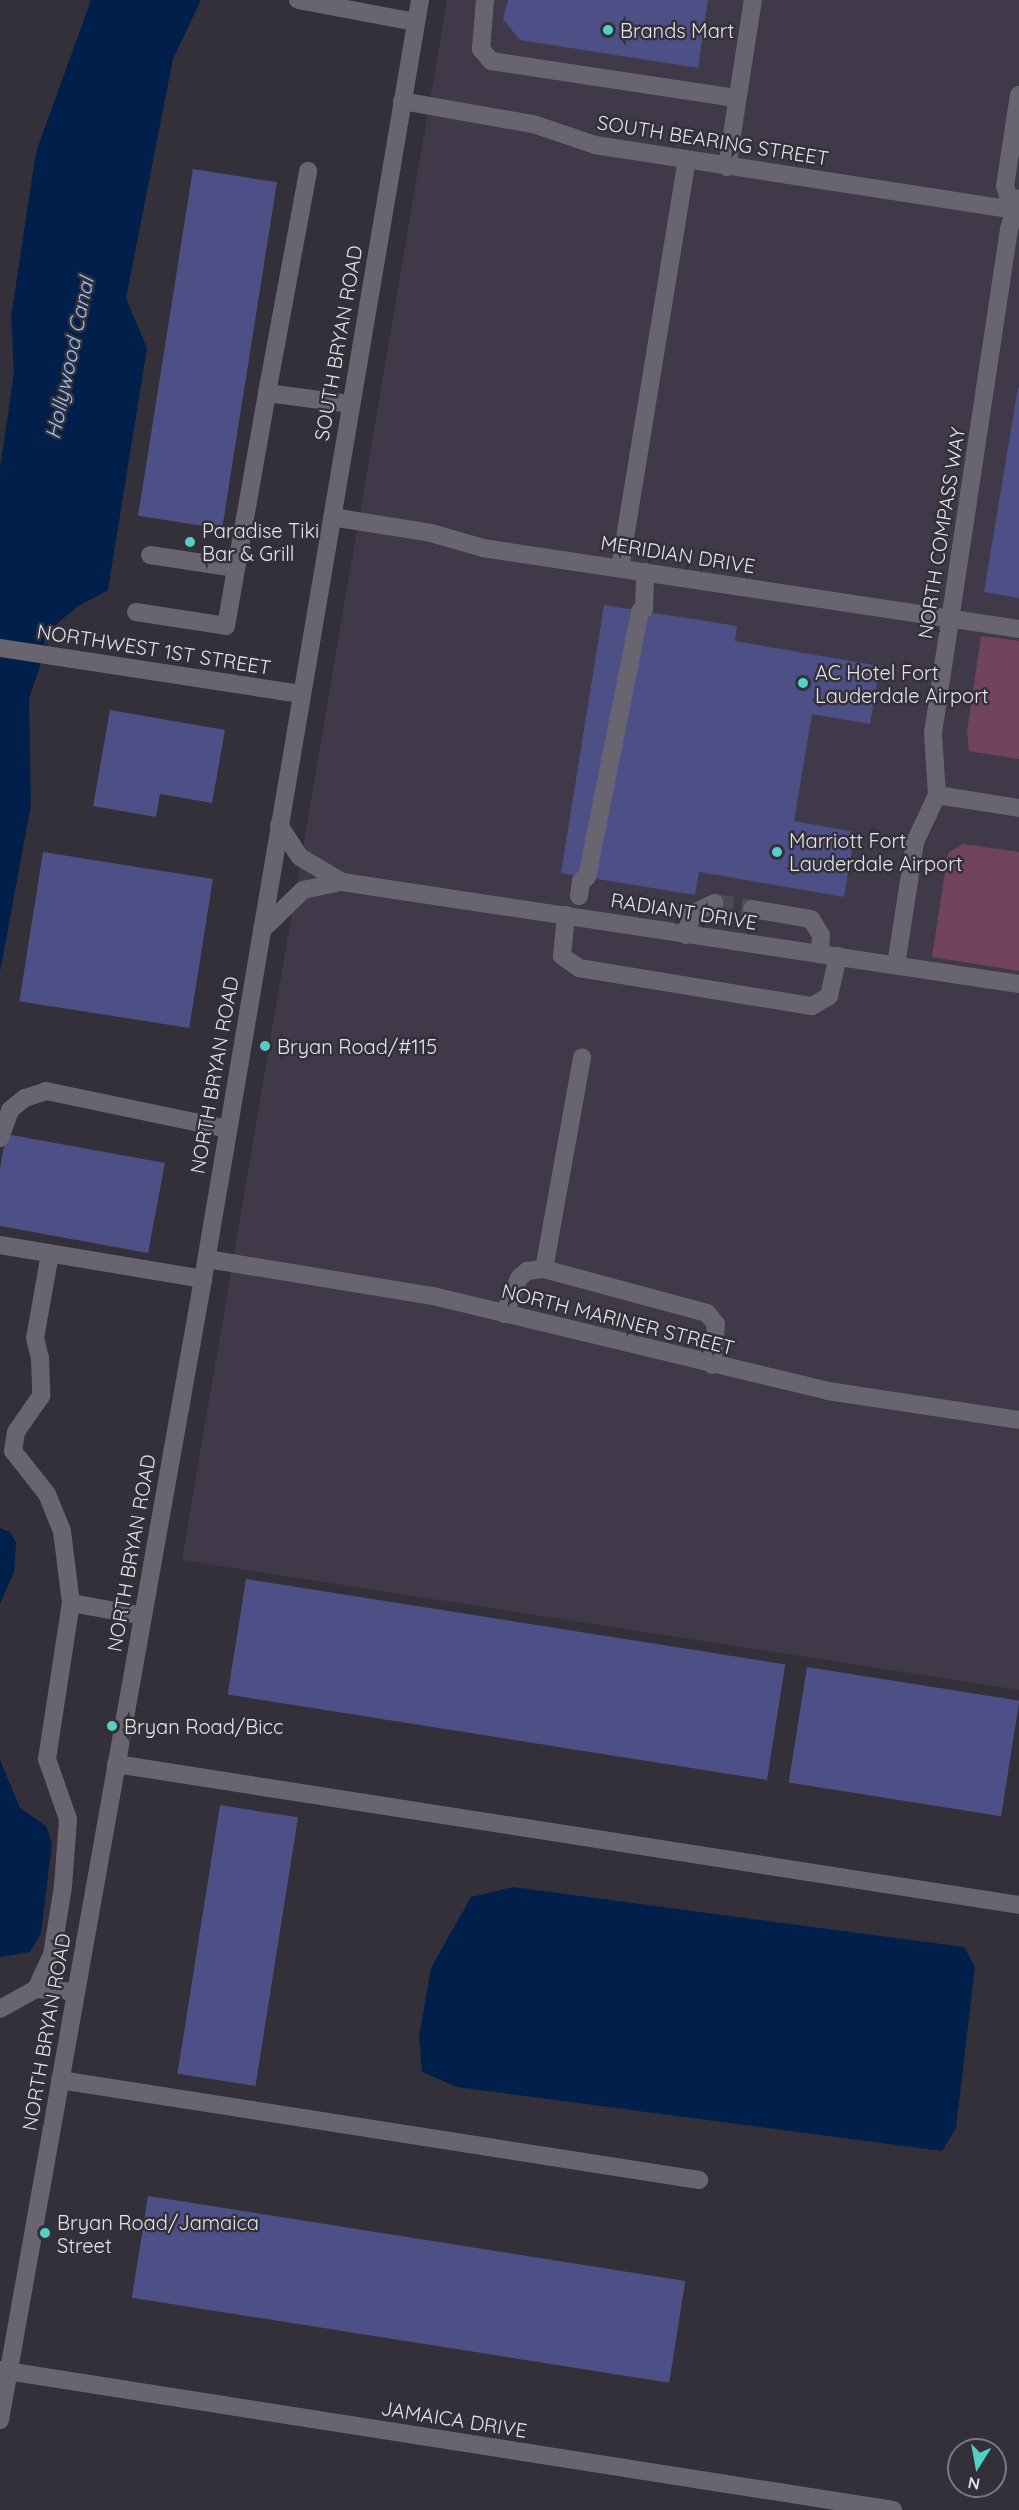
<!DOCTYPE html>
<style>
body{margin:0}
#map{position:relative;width:1019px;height:2510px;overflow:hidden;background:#34303a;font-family:Quicksand,sans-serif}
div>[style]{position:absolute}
.built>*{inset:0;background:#3f3949}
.green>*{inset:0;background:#71445c}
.water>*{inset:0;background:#00204b}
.building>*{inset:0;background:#4c5086;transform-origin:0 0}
.minor-tunnel>*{height:18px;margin-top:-9px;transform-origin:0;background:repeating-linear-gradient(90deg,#4f4b54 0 18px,transparent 0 27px)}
.minor>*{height:18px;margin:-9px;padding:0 9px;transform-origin:9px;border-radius:9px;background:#696570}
.dots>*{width:16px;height:16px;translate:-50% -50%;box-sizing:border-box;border:3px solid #34303a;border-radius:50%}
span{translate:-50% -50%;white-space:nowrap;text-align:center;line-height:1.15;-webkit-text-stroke:5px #34303a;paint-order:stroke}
.poi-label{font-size:20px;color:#e5e3e9}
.left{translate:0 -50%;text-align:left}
.street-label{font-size:20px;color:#e5e3e9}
.water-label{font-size:21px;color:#98c2fc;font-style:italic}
.north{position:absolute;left:947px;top:2438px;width:60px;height:60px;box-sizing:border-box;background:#34303a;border:2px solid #7b7880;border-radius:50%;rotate:191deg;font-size:16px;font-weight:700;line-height:24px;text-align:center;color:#e5e3e9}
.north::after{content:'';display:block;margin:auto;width:21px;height:27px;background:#55cec6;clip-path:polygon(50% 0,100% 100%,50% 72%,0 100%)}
</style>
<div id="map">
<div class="built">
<div style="clip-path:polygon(447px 0,1019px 0,1019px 1690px,182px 1560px)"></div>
</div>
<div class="green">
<div style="clip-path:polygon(981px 636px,1019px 641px,1019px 759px,969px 751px,967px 732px)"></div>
<div style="clip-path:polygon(963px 844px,1019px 852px,1019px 971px,932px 957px,948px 853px)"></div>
</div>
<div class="water">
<div style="clip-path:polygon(91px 0,201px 0,173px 59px,126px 298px,147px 348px,108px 590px,77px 607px,53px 627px,29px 699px,31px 805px,0 972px,0 468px,14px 373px,11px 317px,36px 152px)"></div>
<div style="clip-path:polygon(0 1528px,10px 1532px,16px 1542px,14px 1572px,0 1604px)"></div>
<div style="clip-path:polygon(0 1760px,20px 1808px,46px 1826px,52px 1843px,41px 1933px,30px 1952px,0 1957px)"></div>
<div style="clip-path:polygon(513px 1887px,964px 1947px,975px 1967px,956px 2128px,942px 2151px,457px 2087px,422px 2072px,419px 2037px,431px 1968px,471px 1897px)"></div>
</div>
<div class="building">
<div style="clip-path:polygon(508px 0,708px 0,698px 68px,520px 40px,503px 19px)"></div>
<div style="left:193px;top:169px;width:85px;height:351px;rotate:9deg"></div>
<div style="clip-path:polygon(1018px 388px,1019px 388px,1019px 598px,984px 592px)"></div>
<div style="clip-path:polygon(604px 605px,737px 626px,735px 641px,880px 666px,870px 724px,812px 714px,794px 821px,855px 832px,844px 897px,699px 872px,695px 895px,561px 873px)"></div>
<div style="clip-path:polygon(110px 710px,225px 730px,212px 803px,160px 794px,156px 817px,93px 806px)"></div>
<div style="left:43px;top:852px;width:172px;height:151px;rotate:9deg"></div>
<div style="clip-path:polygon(6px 1134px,165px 1163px,148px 1253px,0 1226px,0 1169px)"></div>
<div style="left:246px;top:1579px;width:546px;height:117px;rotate:9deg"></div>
<div style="left:807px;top:1667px;width:215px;height:117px;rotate:9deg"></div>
<div style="left:220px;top:1805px;width:79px;height:272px;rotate:9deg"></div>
<div style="left:148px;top:2196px;width:544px;height:103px;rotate:9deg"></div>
</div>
<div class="minor-tunnel">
<div style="left:715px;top:903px;width:37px;rotate:9deg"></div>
</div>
<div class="minor">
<div style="left:298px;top:0;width:120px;rotate:10.6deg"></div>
<div style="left:485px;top:0;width:49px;rotate:94.7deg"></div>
<div style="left:481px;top:49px;width:16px;rotate:50deg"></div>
<div style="left:491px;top:61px;width:249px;rotate:8.6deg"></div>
<div style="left:402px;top:101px;width:133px;rotate:10deg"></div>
<div style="left:533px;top:124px;width:65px;rotate:18.7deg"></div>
<div style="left:595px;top:145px;width:429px;rotate:8.8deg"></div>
<div style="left:727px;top:167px;width:169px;rotate:-81.2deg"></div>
<div style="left:1012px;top:210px;width:25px;rotate:-106deg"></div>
<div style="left:1005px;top:186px;width:92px;rotate:-81.3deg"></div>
<div style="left:267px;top:393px;width:226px;rotate:-79.5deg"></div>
<div style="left:332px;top:517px;width:100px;rotate:9.2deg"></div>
<div style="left:431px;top:533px;width:54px;rotate:16.1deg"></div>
<div style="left:483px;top:548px;width:542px;rotate:8.59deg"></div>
<div style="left:150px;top:555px;width:87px;rotate:8.6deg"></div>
<div style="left:620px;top:568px;width:413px;rotate:-80.7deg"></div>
<div style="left:136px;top:612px;width:91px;rotate:8.8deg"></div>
<div style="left:226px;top:626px;width:237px;rotate:-80deg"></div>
<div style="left:267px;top:393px;width:85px;rotate:7.5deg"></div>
<div style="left:0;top:648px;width:304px;rotate:8.7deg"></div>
<div style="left:937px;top:795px;width:83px;rotate:9deg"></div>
<div style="left:279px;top:825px;width:38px;rotate:57deg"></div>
<div style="left:300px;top:857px;width:49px;rotate:30.8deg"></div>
<div style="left:579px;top:896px;width:15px;rotate:-82deg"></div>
<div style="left:581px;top:881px;width:7px;rotate:-34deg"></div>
<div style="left:587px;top:877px;width:271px;rotate:-78.7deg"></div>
<div style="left:640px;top:611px;width:4px;rotate:-27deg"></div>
<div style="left:644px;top:609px;width:37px;rotate:-88deg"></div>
<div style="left:752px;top:909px;width:60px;rotate:9.6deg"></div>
<div style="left:811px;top:919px;width:19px;rotate:58deg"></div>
<div style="left:821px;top:935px;width:19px;rotate:93deg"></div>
<div style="left:566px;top:915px;width:41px;rotate:95.6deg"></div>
<div style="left:562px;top:956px;width:21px;rotate:35deg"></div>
<div style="left:579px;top:968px;width:236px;rotate:9.3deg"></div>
<div style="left:812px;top:1006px;width:20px;rotate:-30deg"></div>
<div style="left:829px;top:996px;width:41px;rotate:-77.3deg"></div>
<div style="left:262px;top:930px;width:57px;rotate:-44.3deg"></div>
<div style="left:303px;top:890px;width:40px;rotate:-12deg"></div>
<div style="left:342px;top:882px;width:685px;rotate:8.57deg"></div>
<div style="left:686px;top:935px;width:22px;rotate:-74deg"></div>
<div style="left:692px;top:914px;width:25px;rotate:-26deg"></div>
<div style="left:896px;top:965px;width:124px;rotate:-81.2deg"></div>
<div style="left:915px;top:842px;width:52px;rotate:-64.9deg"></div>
<div style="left:937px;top:795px;width:62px;rotate:-93.7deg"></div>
<div style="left:933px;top:733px;width:510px;rotate:-81.42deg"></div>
<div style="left:1009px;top:229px;width:32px;rotate:-72deg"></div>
<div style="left:0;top:1138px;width:30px;rotate:-70deg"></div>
<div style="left:10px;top:1110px;width:19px;rotate:-39deg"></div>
<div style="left:25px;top:1098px;width:22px;rotate:-18deg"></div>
<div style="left:46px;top:1091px;width:186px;rotate:11.8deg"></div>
<div style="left:0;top:1245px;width:206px;rotate:9.5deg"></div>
<div style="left:50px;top:1254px;width:85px;rotate:100.1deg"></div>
<div style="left:35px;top:1338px;width:21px;rotate:76deg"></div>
<div style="left:40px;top:1358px;width:38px;rotate:88deg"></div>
<div style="left:41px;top:1396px;width:44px;rotate:124.8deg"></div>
<div style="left:16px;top:1432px;width:19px;rotate:99deg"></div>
<div style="left:13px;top:1451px;width:55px;rotate:51.7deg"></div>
<div style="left:47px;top:1494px;width:40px;rotate:68deg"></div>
<div style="left:62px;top:1531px;width:73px;rotate:82.9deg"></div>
<div style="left:207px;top:1259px;width:229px;rotate:9.3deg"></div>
<div style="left:433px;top:1296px;width:406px;rotate:13.5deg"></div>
<div style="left:828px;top:1391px;width:193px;rotate:8.6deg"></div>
<div style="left:544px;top:1269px;width:215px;rotate:-79.8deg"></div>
<div style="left:504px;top:1314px;width:39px;rotate:-67deg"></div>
<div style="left:519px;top:1278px;width:11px;rotate:-41deg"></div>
<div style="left:527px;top:1271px;width:17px;rotate:-7deg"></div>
<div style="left:544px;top:1269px;width:169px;rotate:15.1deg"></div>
<div style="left:707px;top:1313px;width:14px;rotate:51deg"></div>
<div style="left:716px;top:1324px;width:41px;rotate:95.6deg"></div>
<div style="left:116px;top:1764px;width:914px;rotate:8.87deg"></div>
<div style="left:36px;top:1989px;width:38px;rotate:-65deg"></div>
<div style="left:52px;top:1955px;width:70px;rotate:-80.9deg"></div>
<div style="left:63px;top:1886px;width:67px;rotate:-85.7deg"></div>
<div style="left:68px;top:1819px;width:64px;rotate:-109.3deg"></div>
<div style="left:47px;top:1759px;width:158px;rotate:-81.3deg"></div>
<div style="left:71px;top:1603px;width:73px;rotate:10.2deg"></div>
<div style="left:0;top:2009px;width:41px;rotate:-29.1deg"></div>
<div style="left:36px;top:1989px;width:40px;rotate:4.3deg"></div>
<div style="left:60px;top:2080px;width:647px;rotate:8.89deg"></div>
<div style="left:0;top:2370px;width:904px;rotate:8.91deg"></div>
<div style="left:0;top:2420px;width:1159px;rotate:-79.91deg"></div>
<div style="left:203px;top:1279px;width:1297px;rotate:-80.37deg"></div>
</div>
<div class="dots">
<div style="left:608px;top:30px;background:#55cec6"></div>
<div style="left:190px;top:542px;background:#55cec6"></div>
<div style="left:803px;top:683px;background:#55cec6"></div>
<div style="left:777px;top:852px;background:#55cec6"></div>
<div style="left:265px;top:1046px;background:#55cec6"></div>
<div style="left:112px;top:1726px;background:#55cec6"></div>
<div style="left:45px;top:2233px;background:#55cec6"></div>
</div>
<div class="poi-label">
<span class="left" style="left:620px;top:30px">Brands Mart</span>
<span class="left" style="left:202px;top:542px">Paradise Tiki<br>Bar &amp; Grill</span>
<span class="left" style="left:815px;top:684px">AC Hotel Fort<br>Lauderdale Airport</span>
<span class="left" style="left:789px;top:852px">Marriott Fort<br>Lauderdale Airport</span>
<span class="left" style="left:277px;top:1046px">Bryan Road/#115</span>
<span class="left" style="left:124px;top:1726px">Bryan Road/Bicc</span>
<span class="left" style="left:57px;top:2234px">Bryan Road/Jamaica<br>Street</span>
</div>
<div class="street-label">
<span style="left:713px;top:140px;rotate:9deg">SOUTH BEARING STREET</span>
<span style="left:338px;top:343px;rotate:-80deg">SOUTH BRYAN ROAD</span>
<span style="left:941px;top:533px;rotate:-81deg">NORTH COMPASS WAY</span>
<span style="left:678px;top:554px;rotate:9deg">MERIDIAN DRIVE</span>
<span style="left:154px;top:649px;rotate:9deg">NORTHWEST 1ST STREET</span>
<span style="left:684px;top:911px;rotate:9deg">RADIANT DRIVE</span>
<span style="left:214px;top:1075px;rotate:-80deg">NORTH BRYAN ROAD</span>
<span style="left:618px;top:1319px;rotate:14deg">NORTH MARINER STREET</span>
<span style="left:131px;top:1553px;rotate:-80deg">NORTH BRYAN ROAD</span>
<span style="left:46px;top:2032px;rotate:-80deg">NORTH BRYAN ROAD</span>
<span style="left:454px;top:2419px;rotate:9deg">JAMAICA DRIVE</span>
</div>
<div class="water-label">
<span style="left:69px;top:358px;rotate:-78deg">Hollywood Canal</span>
</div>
<div class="north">N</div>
</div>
